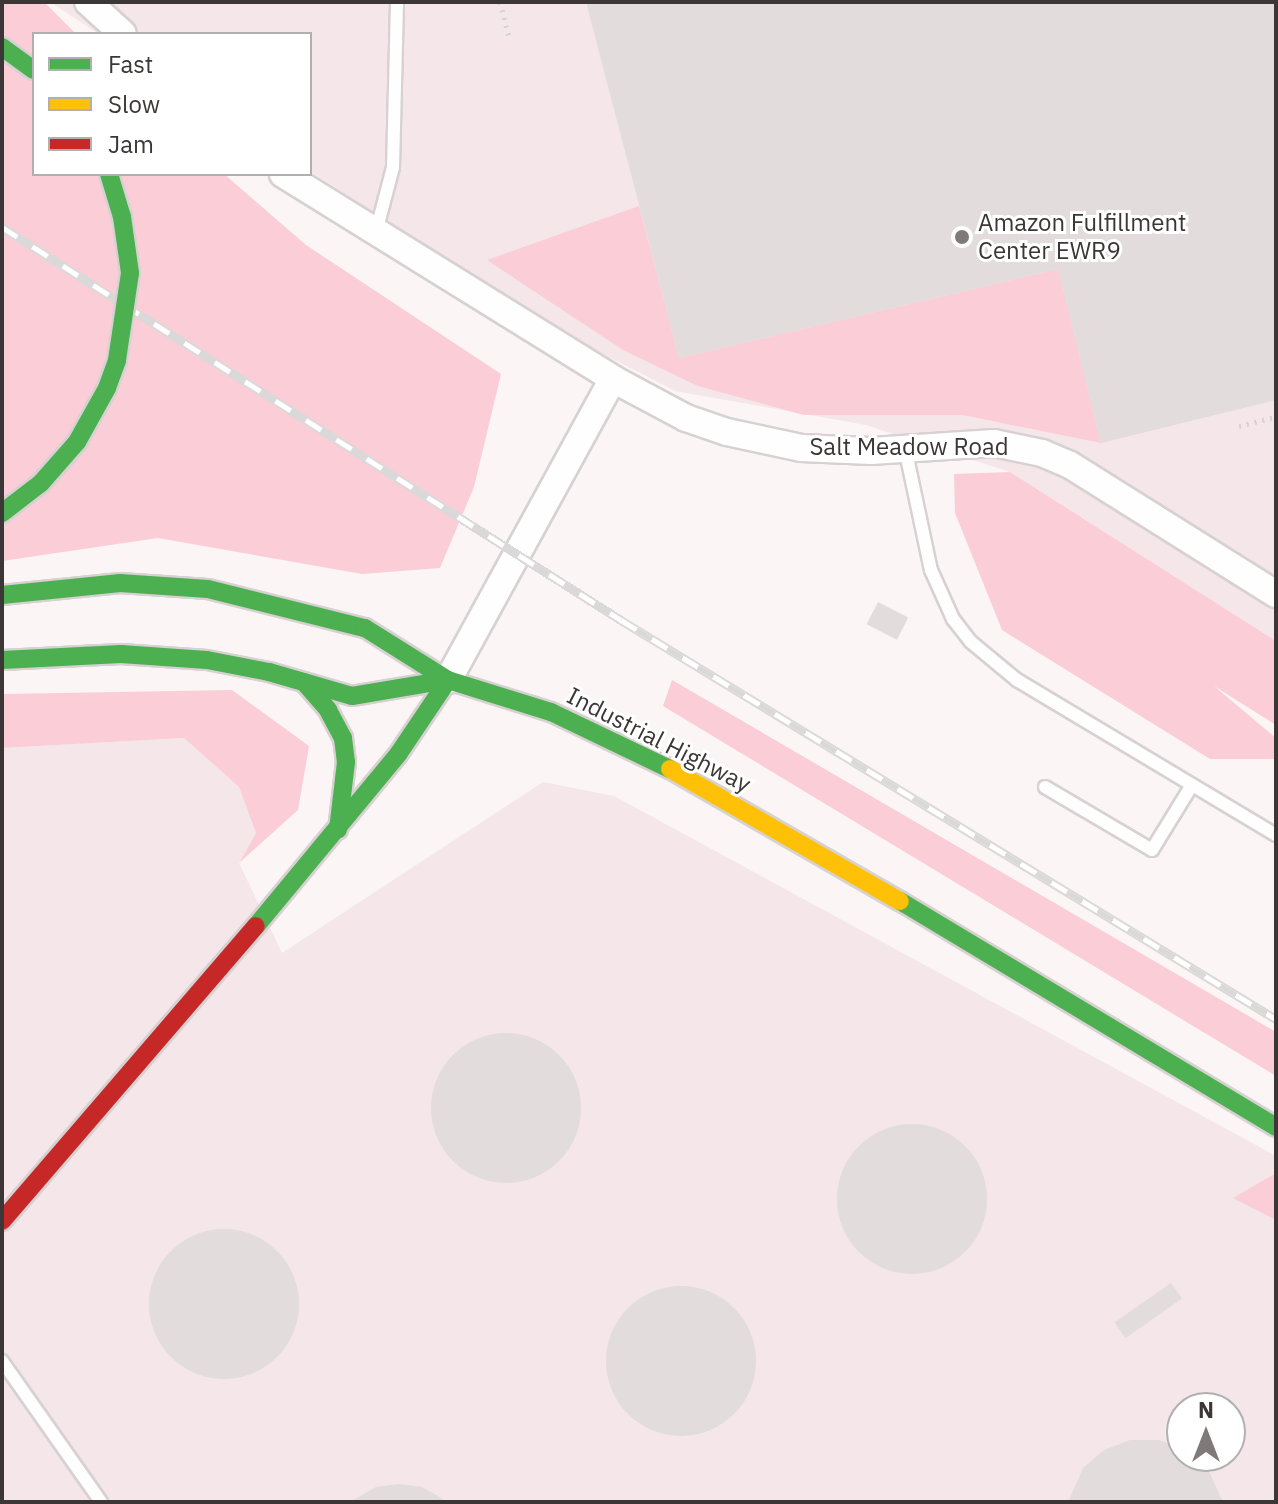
<!DOCTYPE html>
<style>
body{margin:0}
#map{position:relative;width:1278px;height:1504px;overflow:hidden;background:#fbf5f6;font-family:"IBM Plex Sans",sans-serif}
div>[style]{position:absolute}
.built>*{inset:0;background:#f4e6e9}
.green>*{inset:0;background:#fbcdd7}
.building>*{inset:0;background:#e2dcdd;transform-origin:0 0}
.round{border-radius:50%}
.path>*{height:5px;margin-top:-2.5px;transform-origin:0;background:repeating-linear-gradient(90deg,#d6d3d3 0 2px,transparent 0 8px)}
.roads{filter:drop-shadow(2px 0 #d7d1d2) drop-shadow(-2px 0 #d7d1d2) drop-shadow(0 2px #d7d1d2) drop-shadow(0 -2px #d7d1d2)}
.lane>*{height:12px;margin:-6px;padding:0 6px;transform-origin:6px;border-radius:6px;background:#fefefe}
.street>*{height:26px;margin:-13px;padding:0 13px;transform-origin:13px;border-radius:13px;background:#fefefe}
.fast>*{height:18px;margin:-9px;padding:0 9px;transform-origin:9px;border-radius:9px;background:#4caf50}
.slow>*{height:18px;margin:-9px;padding:0 9px;transform-origin:9px;border-radius:9px;background:#ffc107}
.jam>*{height:18px;margin:-9px;padding:0 9px;transform-origin:9px;border-radius:9px;background:#c62828}
.rail>*{height:9px;margin-top:-4.5px;transform-origin:0;background:repeating-linear-gradient(90deg,#fff 0 18px,#dad8d8 0 36px);box-sizing:border-box;border-block:2px solid #dad8d8}
.bridges{filter:drop-shadow(2px 0 #d7d1d2) drop-shadow(-2px 0 #d7d1d2) drop-shadow(0 2px #d7d1d2) drop-shadow(0 -2px #d7d1d2)}
.fast-bridge>*{height:18px;margin:-9px;padding:0 9px;transform-origin:9px;border-radius:9px;background:#4caf50}
.dots>*{width:22px;height:22px;translate:-50% -50%;box-sizing:border-box;border:4px solid #fff;border-radius:50%}
span{translate:-50% -50%;white-space:nowrap;text-align:center;line-height:1.15;-webkit-text-stroke:6px #fff;paint-order:stroke}
.poi-label{font-size:24px;color:#3d3637}
.left{translate:0 -50%;text-align:left}
.street-label{font-size:24px;color:#3d3637}
.frame{position:absolute;inset:0;border:4px solid #3d3637;pointer-events:none}
.legend{position:absolute;left:32px;top:32px;width:280px;height:144px;box-sizing:border-box;background:#fff;border:2px solid #b1afaf;margin:0;padding:10px 14px;list-style:none;font-size:24px;color:#3d3637}
.legend li{display:flex;align-items:center;gap:16px;height:40px}
.legend b{width:40px;border:2px solid #b1afaf}
.north{position:absolute;left:1166px;top:1392px;width:80px;height:80px;box-sizing:border-box;background:#fff;border:2px solid #b1afaf;border-radius:50%;rotate:0deg;font-size:22px;font-weight:700;line-height:32px;text-align:center;color:#3d3637}
.north::after{content:'';display:block;margin:auto;width:28px;height:36px;background:#80797a;clip-path:polygon(50% 0,100% 100%,50% 72%,0 100%)}
</style>
<div id="map">
<div class="built">
<div style="clip-path:polygon(50px 2px,1276px 2px,1276px 641px,1010px 472px,866px 425px,675px 391px,549px 326px,310px 171px,310px 34px,99px 34px)"></div>
<div style="clip-path:polygon(evenodd,184px 738px,239px 787px,256px 833px,239px 863px,282px 953px,543px 782px,614px 796px,1276px 1156px,1276px 1173px,1234px 1198px,1276px 1220px,1276px 1502px,2px 1502px,2px 748px,184px 738px,1182px 1408px,1230px 1408px,1230px 1456px,1182px 1456px,1182px 1408px)"></div>
</div>
<div class="green">
<div style="clip-path:polygon(2px 2px,44px 2px,76px 34px,34px 34px,34px 174px,224px 174px,306px 245px,501px 374px,474px 487px,440px 568px,362px 574px,158px 538px,2px 561px)"></div>
<div style="clip-path:polygon(639px 206px,679px 358px,1058px 269px,1101px 443px,963px 415px,804px 415px,698px 386px,623px 350px,487px 260px)"></div>
<div style="clip-path:polygon(1010px 472px,1276px 641px,1276px 725px,1214px 686px,1276px 738px,1276px 759px,1210px 759px,1002px 630px,955px 513px,954px 474px)"></div>
<div style="clip-path:polygon(672px 680px,1276px 1032px,1276px 1076px,663px 706px)"></div>
<div style="clip-path:polygon(232px 690px,309px 746px,298px 810px,239px 863px,256px 833px,239px 787px,184px 738px,2px 748px,2px 694px)"></div>
<div style="clip-path:polygon(1276px 1173px,1276px 1220px,1233px 1198px)"></div>
</div>
<div class="building">
<div style="clip-path:polygon(586px 2px,1276px 2px,1276px 400px,1101px 443px,1058px 269px,679px 358px)"></div>
<div style="left:878px;top:602px;width:34px;height:25px;rotate:27deg"></div>
<div class="round" style="left:431px;top:1033px;width:150px;height:150px"></div>
<div class="round" style="left:837px;top:1124px;width:150px;height:150px"></div>
<div class="round" style="left:149px;top:1229px;width:150px;height:150px"></div>
<div style="left:1171px;top:1283px;width:19px;height:69px;rotate:55deg"></div>
<div class="round" style="left:606px;top:1286px;width:150px;height:150px"></div>
<div style="clip-path:polygon(1130px 1440px,1159px 1440px,1182px 1448px,1182px 1456px,1193px 1456px,1208px 1469px,1223px 1502px,1068px 1502px,1083px 1468px,1104px 1450px)"></div>
<div style="clip-path:polygon(399px 1484px,422px 1487px,448px 1502px,350px 1502px,376px 1487px)"></div>
</div>
<div class="path">
<div style="left:500px;top:2px;width:40px;rotate:75.6deg"></div>
<div style="left:1239px;top:426px;width:38px;rotate:-14deg"></div>
</div>
<div class="roads">
<div class="lane">
<div style="left:376px;top:232px;width:67px;rotate:-75.3deg"></div>
<div style="left:393px;top:167px;width:165px;rotate:-88.6deg"></div>
<div style="left:905px;top:448px;width:125px;rotate:78deg"></div>
<div style="left:931px;top:570px;width:54px;rotate:65.8deg"></div>
<div style="left:953px;top:619px;width:29px;rotate:52deg"></div>
<div style="left:971px;top:642px;width:60px;rotate:39.6deg"></div>
<div style="left:1017px;top:680px;width:302px;rotate:30.9deg"></div>
<div style="left:1045px;top:787px;width:124px;rotate:30.5deg"></div>
<div style="left:1152px;top:850px;width:76px;rotate:-58.4deg"></div>
<div style="left:2px;top:1361px;width:172px;rotate:54.9deg"></div>
</div>
<div class="street">
<div style="left:88px;top:2px;width:47px;rotate:42.4deg"></div>
<div style="left:283px;top:174px;width:388px;rotate:31.8deg"></div>
<div style="left:613px;top:379px;width:83px;rotate:28.1deg"></div>
<div style="left:686px;top:418px;width:43px;rotate:18.9deg"></div>
<div style="left:727px;top:432px;width:76px;rotate:12.2deg"></div>
<div style="left:801px;top:448px;width:70px;rotate:2.5deg"></div>
<div style="left:871px;top:451px;width:123px;rotate:-3.7deg"></div>
<div style="left:994px;top:443px;width:49px;rotate:11.8deg"></div>
<div style="left:1042px;top:453px;width:30px;rotate:23deg"></div>
<div style="left:1070px;top:465px;width:243px;rotate:32.1deg"></div>
<div style="left:448px;top:680px;width:343px;rotate:-61.3deg"></div>
</div>
<div class="fast">
<div style="left:2px;top:47px;width:39px;rotate:36deg"></div>
<div style="left:2px;top:595px;width:119px;rotate:-5.8deg"></div>
<div style="left:120px;top:583px;width:88px;rotate:3.9deg"></div>
<div style="left:208px;top:589px;width:162px;rotate:14deg"></div>
<div style="left:365px;top:628px;width:98px;rotate:32.1deg"></div>
<div style="left:2px;top:660px;width:119px;rotate:-2.9deg"></div>
<div style="left:121px;top:654px;width:86px;rotate:4deg"></div>
<div style="left:207px;top:660px;width:63px;rotate:11deg"></div>
<div style="left:269px;top:672px;width:86px;rotate:16.1deg"></div>
<div style="left:352px;top:696px;width:97px;rotate:-9.5deg"></div>
<div style="left:304px;top:682px;width:37px;rotate:49deg"></div>
<div style="left:328px;top:710px;width:32px;rotate:62deg"></div>
<div style="left:343px;top:738px;width:24px;rotate:83deg"></div>
<div style="left:346px;top:762px;width:68px;rotate:96.7deg"></div>
<div style="left:900px;top:901px;width:439px;rotate:31deg"></div>
<div style="left:256px;top:926px;width:224px;rotate:-50.4deg"></div>
<div style="left:399px;top:753px;width:88px;rotate:-56.1deg"></div>
<div style="left:448px;top:680px;width:108px;rotate:17.3deg"></div>
<div style="left:551px;top:712px;width:132px;rotate:25.6deg"></div>
</div>
<div class="slow">
<div style="left:670px;top:769px;width:265px;rotate:29.9deg"></div>
</div>
<div class="jam">
<div style="left:2px;top:1221px;width:389px;rotate:-49.3deg"></div>
</div>
</div>
<div class="rail">
<div style="left:2px;top:227px;width:733px;rotate:32.41deg"></div>
<div style="left:621px;top:620px;width:767px;rotate:31.35deg"></div>
</div>
<div class="bridges">
<div class="fast-bridge">
<div style="left:2px;top:513px;width:49px;rotate:-37.6deg"></div>
<div style="left:41px;top:483px;width:55px;rotate:-48.7deg"></div>
<div style="left:77px;top:442px;width:62px;rotate:-60.9deg"></div>
<div style="left:107px;top:388px;width:30px;rotate:-70deg"></div>
<div style="left:117px;top:360px;width:88px;rotate:-81.5deg"></div>
<div style="left:130px;top:273px;width:57px;rotate:-98.1deg"></div>
<div style="left:122px;top:217px;width:45px;rotate:-106.8deg"></div>
</div>
</div>
<div class="dots">
<div style="left:962px;top:237px;background:#80797a"></div>
</div>
<div class="poi-label">
<span class="left" style="left:978px;top:237px">Amazon Fulfillment<br>Center EWR9</span>
</div>
<div class="street-label">
<span style="left:909px;top:447px">Salt Meadow Road</span>
<span style="left:659px;top:740px;rotate:27deg">Industrial Highway</span>
</div>
<div class="frame"></div>
<ul class="legend">
<li><b style="height:10px;background:#4caf50"></b>Fast</li>
<li><b style="height:10px;background:#ffc107"></b>Slow</li>
<li><b style="height:10px;background:#c62828"></b>Jam</li>
</ul>
<div class="north">N</div>
</div>
